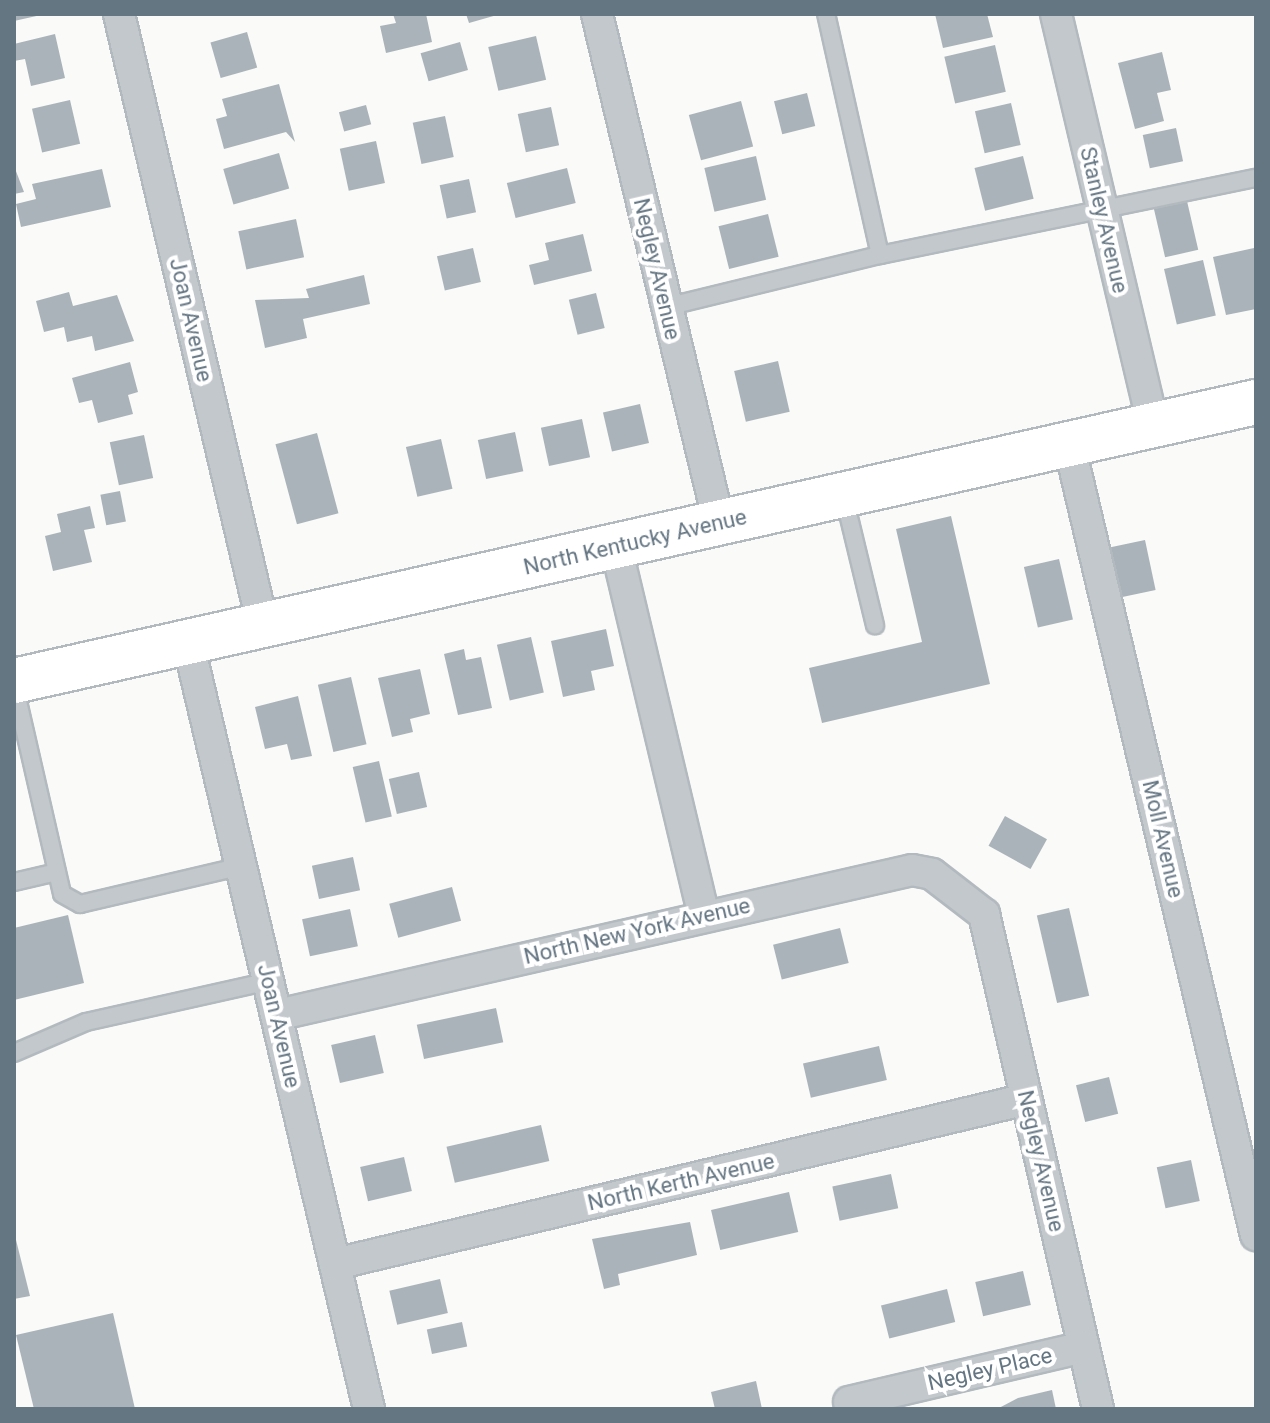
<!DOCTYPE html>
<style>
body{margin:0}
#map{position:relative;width:1270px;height:1423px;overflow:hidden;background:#fafaf8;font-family:Roboto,sans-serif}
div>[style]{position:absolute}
.building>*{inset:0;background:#aab3b9;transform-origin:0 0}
.roads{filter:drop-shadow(2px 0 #b3babf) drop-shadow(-2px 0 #b3babf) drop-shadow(0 2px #b3babf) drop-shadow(0 -2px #b3babf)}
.lane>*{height:16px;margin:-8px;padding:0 8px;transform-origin:8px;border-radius:8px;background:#c3c8cc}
.street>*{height:30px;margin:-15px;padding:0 15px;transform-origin:15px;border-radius:15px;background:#c3c8cc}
.secondary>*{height:44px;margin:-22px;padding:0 22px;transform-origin:22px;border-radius:22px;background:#fff}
span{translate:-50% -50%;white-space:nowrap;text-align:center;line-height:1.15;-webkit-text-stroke:8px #fff;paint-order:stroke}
.street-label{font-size:22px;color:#657683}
.frame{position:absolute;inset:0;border:16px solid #657683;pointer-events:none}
</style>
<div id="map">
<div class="building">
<div style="clip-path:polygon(14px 14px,41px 14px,41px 15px,14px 21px)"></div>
<div style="clip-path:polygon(393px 14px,426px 14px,432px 42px,386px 53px,380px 26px,396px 23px)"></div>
<div style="clip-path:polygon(466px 14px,497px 14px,497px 15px,469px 23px)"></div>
<div style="clip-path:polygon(935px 14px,987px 14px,993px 37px,943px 48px)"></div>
<div style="left:247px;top:32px;width:37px;height:38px;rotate:74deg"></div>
<div style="clip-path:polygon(55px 34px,65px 78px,31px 86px,25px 59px,14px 61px,14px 44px)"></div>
<div style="left:536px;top:36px;width:45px;height:49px;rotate:77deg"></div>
<div style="left:460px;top:42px;width:29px;height:41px;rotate:74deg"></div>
<div style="left:995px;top:45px;width:48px;height:52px;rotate:77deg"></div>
<div style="clip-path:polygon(1162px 52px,1171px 90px,1157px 93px,1164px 121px,1135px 129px,1118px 63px)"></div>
<div style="clip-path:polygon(279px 84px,295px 142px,286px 132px,224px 149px,216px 119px,227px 116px,222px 99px)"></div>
<div style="left:807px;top:93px;width:34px;height:34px;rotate:76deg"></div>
<div style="left:70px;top:100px;width:45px;height:39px;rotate:77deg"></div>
<div style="left:741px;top:101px;width:47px;height:54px;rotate:75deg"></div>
<div style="left:1011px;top:103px;width:43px;height:37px;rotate:77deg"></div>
<div style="left:366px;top:105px;width:20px;height:28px;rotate:75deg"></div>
<div style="left:551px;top:107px;width:39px;height:34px;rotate:78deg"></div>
<div style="left:445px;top:116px;width:42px;height:33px;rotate:78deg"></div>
<div style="left:1176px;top:128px;width:34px;height:34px;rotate:78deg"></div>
<div style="left:376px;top:141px;width:43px;height:37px;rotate:78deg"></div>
<div style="left:279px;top:153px;width:37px;height:58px;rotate:74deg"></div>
<div style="left:756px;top:156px;width:45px;height:53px;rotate:77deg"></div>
<div style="left:1023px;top:156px;width:44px;height:50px;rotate:76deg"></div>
<div style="clip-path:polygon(14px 166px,24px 192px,14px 194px)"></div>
<div style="left:567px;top:168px;width:36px;height:62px;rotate:76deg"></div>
<div style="clip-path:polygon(102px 169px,111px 207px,21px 227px,16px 204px,36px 199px,32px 184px)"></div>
<div style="left:469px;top:179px;width:34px;height:30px;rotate:78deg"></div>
<div style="left:1187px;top:201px;width:50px;height:34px;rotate:77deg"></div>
<div style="left:768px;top:214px;width:44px;height:51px;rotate:76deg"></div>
<div style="left:296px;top:219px;width:39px;height:59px;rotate:78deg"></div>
<div style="clip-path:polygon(583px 234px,592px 271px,534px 285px,529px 265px,549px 260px,545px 243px)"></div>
<div style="left:473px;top:248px;width:35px;height:37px;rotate:77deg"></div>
<div style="clip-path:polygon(1254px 248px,1256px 309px,1226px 315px,1213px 257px)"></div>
<div style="left:1203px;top:260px;width:57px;height:40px;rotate:77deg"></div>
<div style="clip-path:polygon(364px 275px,370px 304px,303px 319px,307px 338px,265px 348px,255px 300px,309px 298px,306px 289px)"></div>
<div style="clip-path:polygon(69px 292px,73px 306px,117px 295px,134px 341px,95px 351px,92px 336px,67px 342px,64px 327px,44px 332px,36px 301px)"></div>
<div style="left:596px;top:293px;width:36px;height:28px;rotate:76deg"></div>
<div style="left:778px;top:361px;width:52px;height:45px;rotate:77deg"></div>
<div style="clip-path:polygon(130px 362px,138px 392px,128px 395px,133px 414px,98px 423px,92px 400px,79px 403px,72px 378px)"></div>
<div style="left:640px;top:404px;width:40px;height:38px;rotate:77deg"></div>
<div style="left:582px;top:419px;width:39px;height:42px;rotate:78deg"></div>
<div style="left:515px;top:432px;width:40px;height:38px;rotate:78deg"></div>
<div style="left:317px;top:433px;width:83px;height:43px;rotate:75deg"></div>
<div style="left:144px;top:435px;width:44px;height:35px;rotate:78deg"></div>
<div style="left:441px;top:439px;width:51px;height:36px;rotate:77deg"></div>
<div style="left:120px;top:491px;width:31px;height:20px;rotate:79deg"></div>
<div style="clip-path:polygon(90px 506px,95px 528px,84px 530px,92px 562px,53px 571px,45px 536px,61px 532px,57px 514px)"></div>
<div style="clip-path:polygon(951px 516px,990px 684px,822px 723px,809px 668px,922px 642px,896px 529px)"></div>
<div style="left:1145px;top:540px;width:51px;height:40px;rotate:78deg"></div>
<div style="left:1059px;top:559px;width:62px;height:36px;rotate:77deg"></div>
<div style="clip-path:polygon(606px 629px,614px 666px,591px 671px,595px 690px,563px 697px,551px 641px)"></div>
<div style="left:531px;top:637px;width:57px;height:35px;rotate:77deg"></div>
<div style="clip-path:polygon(464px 649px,466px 660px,481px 657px,492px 708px,458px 715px,444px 654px)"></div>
<div style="clip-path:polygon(420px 669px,430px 714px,410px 719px,413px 732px,392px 737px,378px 678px)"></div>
<div style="left:351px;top:677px;width:69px;height:34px;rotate:77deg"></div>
<div style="clip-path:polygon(298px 696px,312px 756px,291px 760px,287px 744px,265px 749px,255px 707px)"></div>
<div style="left:379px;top:761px;width:57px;height:27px;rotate:77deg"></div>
<div style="left:419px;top:772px;width:36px;height:31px;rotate:77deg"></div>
<div style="left:1005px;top:816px;width:48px;height:34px;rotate:29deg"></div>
<div style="left:353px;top:857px;width:34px;height:42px;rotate:78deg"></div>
<div style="left:452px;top:887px;width:35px;height:65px;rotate:75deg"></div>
<div style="left:1069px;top:908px;width:90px;height:33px;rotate:77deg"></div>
<div style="left:350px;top:909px;width:38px;height:49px;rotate:78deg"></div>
<div style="clip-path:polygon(68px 915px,84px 983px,14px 1000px,14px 928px)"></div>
<div style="left:840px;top:928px;width:36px;height:69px;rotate:76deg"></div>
<div style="left:496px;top:1008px;width:35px;height:81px;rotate:78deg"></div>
<div style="left:375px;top:1035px;width:39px;height:45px;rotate:77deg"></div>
<div style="left:879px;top:1046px;width:35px;height:78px;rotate:77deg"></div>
<div style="left:1109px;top:1077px;width:38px;height:34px;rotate:76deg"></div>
<div style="left:541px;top:1125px;width:37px;height:97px;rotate:77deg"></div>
<div style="left:404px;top:1157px;width:35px;height:45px;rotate:77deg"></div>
<div style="left:1191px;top:1160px;width:42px;height:35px;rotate:78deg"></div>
<div style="left:891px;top:1174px;width:35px;height:60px;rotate:78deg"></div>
<div style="left:789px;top:1192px;width:41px;height:80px;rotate:77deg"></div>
<div style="clip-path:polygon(690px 1222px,697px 1255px,618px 1274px,620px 1285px,604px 1289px,592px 1239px)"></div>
<div style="clip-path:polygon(14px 1232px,30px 1296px,14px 1299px)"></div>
<div style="left:1023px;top:1271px;width:35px;height:49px;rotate:77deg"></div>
<div style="left:440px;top:1279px;width:35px;height:52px;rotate:77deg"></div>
<div style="left:947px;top:1289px;width:34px;height:68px;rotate:76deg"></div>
<div style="clip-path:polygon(113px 1313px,135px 1409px,34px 1409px,16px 1335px)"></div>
<div style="left:462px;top:1322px;width:25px;height:36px;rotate:78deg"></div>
<div style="clip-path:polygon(756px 1381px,762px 1409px,715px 1409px,711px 1392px)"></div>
<div style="clip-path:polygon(1052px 1390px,1056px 1409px,997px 1409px,1018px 1398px)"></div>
</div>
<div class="roads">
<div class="lane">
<div style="left:880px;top:255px;width:384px;rotate:-11.6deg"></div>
<div style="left:666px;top:307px;width:220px;rotate:-13.7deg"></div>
<div style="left:880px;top:255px;width:247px;rotate:-102.6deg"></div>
<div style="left:844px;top:497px;width:132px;rotate:76.4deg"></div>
<div style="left:14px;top:684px;width:215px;rotate:77.1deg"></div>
<div style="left:62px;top:894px;width:21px;rotate:29deg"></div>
<div style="left:80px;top:904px;width:166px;rotate:-13.2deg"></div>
<div style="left:14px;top:882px;width:44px;rotate:-13.1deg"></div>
<div style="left:14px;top:1053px;width:78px;rotate:-23.3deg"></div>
<div style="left:86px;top:1022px;width:188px;rotate:-12.6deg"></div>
</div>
<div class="street">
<div style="left:119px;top:14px;width:629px;rotate:76.76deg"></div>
<div style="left:597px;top:14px;width:523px;rotate:76.52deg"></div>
<div style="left:1056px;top:14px;width:422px;rotate:76.7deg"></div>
<div style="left:1069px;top:444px;width:813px;rotate:76.7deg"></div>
<div style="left:616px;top:547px;width:378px;rotate:76.6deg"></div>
<div style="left:188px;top:642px;width:788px;rotate:76.72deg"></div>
<div style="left:277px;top:1015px;width:651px;rotate:-12.86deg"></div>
<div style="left:912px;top:870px;width:20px;rotate:11deg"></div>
<div style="left:932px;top:874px;width:66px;rotate:37.6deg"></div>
<div style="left:984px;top:914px;width:508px;rotate:77.03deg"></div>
<div style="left:335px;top:1264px;width:711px;rotate:-13.41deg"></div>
<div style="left:849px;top:1402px;width:241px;rotate:-13.2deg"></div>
</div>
<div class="secondary">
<div style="left:14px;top:681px;width:1273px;rotate:-12.66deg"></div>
</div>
</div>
<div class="street-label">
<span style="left:1104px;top:220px;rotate:77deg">Stanley Avenue</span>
<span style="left:657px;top:269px;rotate:77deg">Negley Avenue</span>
<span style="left:191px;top:320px;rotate:77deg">Joan Avenue</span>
<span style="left:635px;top:542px;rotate:-13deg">North Kentucky Avenue</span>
<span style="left:1163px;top:839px;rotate:77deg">Moll Avenue</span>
<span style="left:637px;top:931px;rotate:-13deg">North New York Avenue</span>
<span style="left:279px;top:1026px;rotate:77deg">Joan Avenue</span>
<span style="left:1041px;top:1161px;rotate:77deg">Negley Avenue</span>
<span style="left:681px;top:1182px;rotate:-13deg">North Kerth Avenue</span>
<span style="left:990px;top:1369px;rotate:-13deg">Negley Place</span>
</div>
<div class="frame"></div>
</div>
